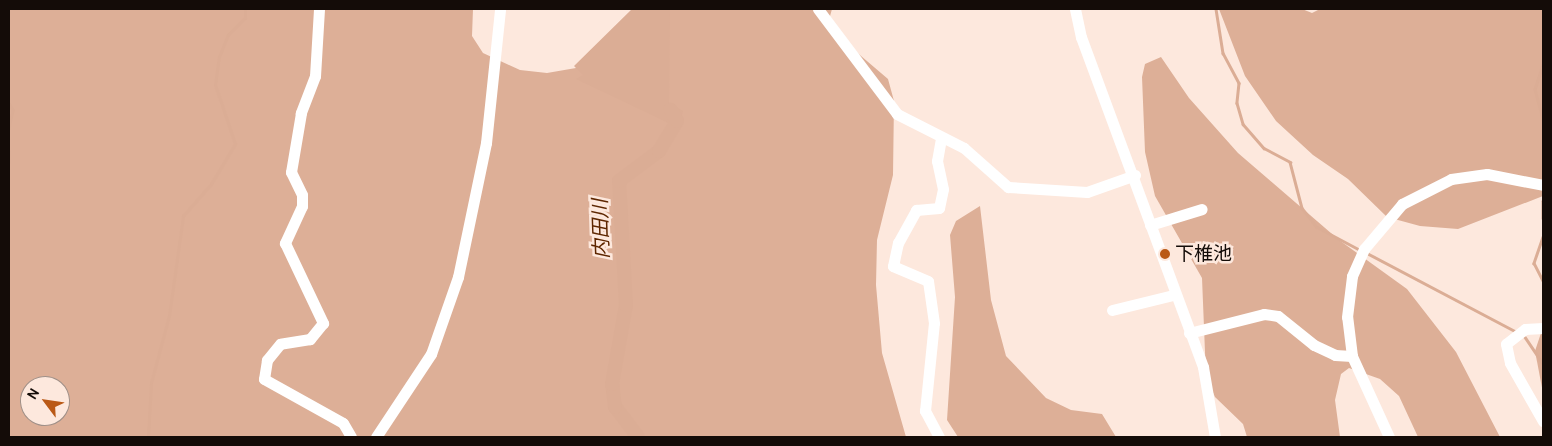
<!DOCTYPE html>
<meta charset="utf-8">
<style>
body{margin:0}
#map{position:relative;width:1552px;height:446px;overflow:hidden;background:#fde8dd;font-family:Cabin,"Noto Sans JP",sans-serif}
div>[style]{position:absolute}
.forest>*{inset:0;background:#ddaf97}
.water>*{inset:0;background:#dbad95}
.stream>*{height:2.5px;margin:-1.25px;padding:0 1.25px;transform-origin:1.25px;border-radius:1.25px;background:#dbad95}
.river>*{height:14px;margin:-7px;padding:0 7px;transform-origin:7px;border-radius:7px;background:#dbad95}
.minor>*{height:11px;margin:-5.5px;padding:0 5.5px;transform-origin:5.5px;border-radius:5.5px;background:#fff}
.dots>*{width:14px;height:14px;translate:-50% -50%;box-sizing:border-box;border:2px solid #fde8dd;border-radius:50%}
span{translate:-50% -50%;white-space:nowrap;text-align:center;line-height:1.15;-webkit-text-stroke:5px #fde8dd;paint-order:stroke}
.poi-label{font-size:19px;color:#140c08}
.left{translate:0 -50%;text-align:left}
.water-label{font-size:20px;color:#5e2600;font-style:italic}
.frame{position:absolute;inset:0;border:10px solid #140c08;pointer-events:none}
.north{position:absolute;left:20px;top:376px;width:50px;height:50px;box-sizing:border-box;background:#fde8dd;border:1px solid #a09088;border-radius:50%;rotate:301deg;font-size:14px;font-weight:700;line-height:20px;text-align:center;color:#140c08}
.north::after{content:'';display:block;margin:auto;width:18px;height:22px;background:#ba5916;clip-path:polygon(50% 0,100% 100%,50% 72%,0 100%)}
</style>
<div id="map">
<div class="forest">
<div style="clip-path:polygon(evenodd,9px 9px,473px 9px,472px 36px,483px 53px,520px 70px,547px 73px,599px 64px,638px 9px,832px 9px,827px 27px,888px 79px,894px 101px,893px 175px,877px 240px,876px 285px,882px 353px,906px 437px,9px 437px,9px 9px,30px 386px,60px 386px,60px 416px,30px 416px,30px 386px)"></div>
<div style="clip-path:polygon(1219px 9px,1302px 9px,1312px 13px,1320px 9px,1543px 9px,1543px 196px,1458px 229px,1420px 226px,1387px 217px,1348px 179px,1313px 155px,1276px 121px,1245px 76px)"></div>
<div style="clip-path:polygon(1161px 57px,1189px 98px,1238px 153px,1339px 240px,1407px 289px,1456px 352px,1500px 437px,1418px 437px,1399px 396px,1380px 379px,1349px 368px,1341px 374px,1335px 400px,1340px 437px,1247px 437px,1243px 424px,1215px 397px,1206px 377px,1202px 278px,1155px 196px,1145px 152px,1142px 77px,1145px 64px)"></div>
<div style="clip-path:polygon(980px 206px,991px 300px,1006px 356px,1046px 398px,1071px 410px,1102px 414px,1116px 437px,958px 437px,947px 420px,955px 297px,950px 235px,956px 221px)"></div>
<div style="clip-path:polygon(1543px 327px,1543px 393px,1535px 351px)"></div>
</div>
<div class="water">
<div style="clip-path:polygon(632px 9px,670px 9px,669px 103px,683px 111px,679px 128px,576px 79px,583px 75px,574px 66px)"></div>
</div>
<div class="stream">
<div style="left:1216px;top:9px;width:45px;rotate:81deg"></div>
<div style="left:1223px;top:53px;width:34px;rotate:62deg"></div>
<div style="left:1239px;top:83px;width:20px;rotate:96deg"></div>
<div style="left:1237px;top:103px;width:22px;rotate:74deg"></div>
<div style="left:1243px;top:124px;width:32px;rotate:49deg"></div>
<div style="left:1264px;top:148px;width:30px;rotate:28deg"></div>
<div style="left:1290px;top:162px;width:48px;rotate:75.4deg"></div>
<div style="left:1302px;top:208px;width:24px;rotate:52deg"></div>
<div style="left:1317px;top:227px;width:49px;rotate:28.1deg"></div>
<div style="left:1543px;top:65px;width:25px;rotate:108deg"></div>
<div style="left:1535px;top:89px;width:31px;rotate:75deg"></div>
<div style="left:9px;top:103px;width:8px;rotate:60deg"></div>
<div style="left:13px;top:110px;width:19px;rotate:102deg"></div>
<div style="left:9px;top:151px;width:11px;rotate:90deg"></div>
<div style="left:1543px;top:201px;width:17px;rotate:90deg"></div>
<div style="left:1543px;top:237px;width:28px;rotate:109deg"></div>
<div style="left:1534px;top:263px;width:20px;rotate:63deg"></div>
<div style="left:1365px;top:252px;width:170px;rotate:27.8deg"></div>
<div style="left:1523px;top:334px;width:36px;rotate:56deg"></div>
<div style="left:148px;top:437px;width:54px;rotate:-86.8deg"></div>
<div style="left:151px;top:383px;width:69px;rotate:-75deg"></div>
<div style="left:169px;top:316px;width:101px;rotate:-82deg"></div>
<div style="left:183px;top:216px;width:43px;rotate:-48.8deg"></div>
<div style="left:211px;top:184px;width:47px;rotate:-59deg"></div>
<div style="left:235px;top:144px;width:62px;rotate:-108.7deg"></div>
<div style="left:215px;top:85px;width:28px;rotate:-82deg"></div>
<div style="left:219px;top:57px;width:24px;rotate:-68deg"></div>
<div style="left:228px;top:35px;width:24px;rotate:-45deg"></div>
<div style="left:245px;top:18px;width:9px;rotate:-90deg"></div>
</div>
<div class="river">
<div style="left:638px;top:437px;width:38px;rotate:-127deg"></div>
<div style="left:615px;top:407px;width:23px;rotate:-97deg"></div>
<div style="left:612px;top:384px;width:80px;rotate:-80deg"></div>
<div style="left:626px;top:305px;width:124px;rotate:-93.2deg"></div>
<div style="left:619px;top:181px;width:50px;rotate:-36.9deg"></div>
<div style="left:659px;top:151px;width:35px;rotate:-59deg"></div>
<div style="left:677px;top:121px;width:13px;rotate:-119deg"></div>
</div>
<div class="minor">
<div style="left:319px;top:9px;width:67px;rotate:93.4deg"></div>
<div style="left:315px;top:76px;width:40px;rotate:111deg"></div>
<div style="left:301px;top:113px;width:60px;rotate:99.6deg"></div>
<div style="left:291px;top:172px;width:25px;rotate:64deg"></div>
<div style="left:302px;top:195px;width:11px;rotate:90deg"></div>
<div style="left:302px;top:206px;width:41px;rotate:114.7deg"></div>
<div style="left:285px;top:243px;width:89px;rotate:64.6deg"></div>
<div style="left:323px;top:323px;width:21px;rotate:129deg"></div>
<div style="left:310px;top:339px;width:30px;rotate:171deg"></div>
<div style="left:280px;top:344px;width:21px;rotate:129deg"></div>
<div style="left:267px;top:360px;width:19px;rotate:99deg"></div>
<div style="left:264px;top:379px;width:90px;rotate:29.1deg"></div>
<div style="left:343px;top:423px;width:16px;rotate:60deg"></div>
<div style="left:818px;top:9px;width:131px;rotate:53deg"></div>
<div style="left:897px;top:114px;width:75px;rotate:26.9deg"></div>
<div style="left:964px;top:148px;width:59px;rotate:41.6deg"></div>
<div style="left:1008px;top:187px;width:79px;rotate:3.6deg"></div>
<div style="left:1087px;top:192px;width:51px;rotate:-19.5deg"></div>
<div style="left:1075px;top:9px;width:29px;rotate:78deg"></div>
<div style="left:1081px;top:37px;width:352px;rotate:69.7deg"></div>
<div style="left:1203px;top:367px;width:71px;rotate:80.3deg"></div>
<div style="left:1150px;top:225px;width:54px;rotate:-17.1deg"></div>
<div style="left:1112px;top:310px;width:63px;rotate:-13.8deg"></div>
<div style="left:1543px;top:328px;width:18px;rotate:177deg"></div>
<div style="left:1525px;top:329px;width:24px;rotate:142deg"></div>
<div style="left:1506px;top:344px;width:19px;rotate:78deg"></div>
<div style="left:1510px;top:363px;width:67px;rotate:60.4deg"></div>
<div style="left:1189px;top:333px;width:77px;rotate:-14.2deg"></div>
<div style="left:1264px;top:314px;width:14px;rotate:8deg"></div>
<div style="left:1278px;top:316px;width:46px;rotate:38.9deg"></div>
<div style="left:1314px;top:345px;width:23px;rotate:25deg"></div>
<div style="left:1335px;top:355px;width:17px;rotate:3deg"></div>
<div style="left:376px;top:437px;width:100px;rotate:-56.5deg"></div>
<div style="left:431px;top:354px;width:82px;rotate:-70.7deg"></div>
<div style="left:458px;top:277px;width:137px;rotate:-78.2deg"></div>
<div style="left:486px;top:143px;width:135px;rotate:-84deg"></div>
<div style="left:939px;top:437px;width:30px;rotate:-118deg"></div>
<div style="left:925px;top:411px;width:88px;rotate:-84.2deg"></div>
<div style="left:934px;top:323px;width:42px;rotate:-98.1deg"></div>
<div style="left:928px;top:281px;width:38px;rotate:-157deg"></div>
<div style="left:893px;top:266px;width:24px;rotate:-78deg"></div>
<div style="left:898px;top:243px;width:38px;rotate:-61deg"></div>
<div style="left:916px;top:210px;width:23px;rotate:-5deg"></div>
<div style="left:939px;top:208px;width:19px;rotate:-78deg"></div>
<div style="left:943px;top:189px;width:29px;rotate:-102deg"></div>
<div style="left:937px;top:161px;width:23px;rotate:-80deg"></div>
<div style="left:1389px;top:437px;width:89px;rotate:-114.6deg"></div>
<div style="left:1352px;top:356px;width:39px;rotate:-97deg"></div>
<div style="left:1347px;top:317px;width:41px;rotate:-83deg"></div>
<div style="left:1352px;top:276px;width:30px;rotate:-66deg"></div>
<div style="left:1364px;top:249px;width:59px;rotate:-49.8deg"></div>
<div style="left:1402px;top:204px;width:55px;rotate:-27deg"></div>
<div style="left:1451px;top:179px;width:36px;rotate:-8deg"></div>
<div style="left:1487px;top:174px;width:57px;rotate:11.1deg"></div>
</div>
<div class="dots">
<div style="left:1165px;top:254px;background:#ba5916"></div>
</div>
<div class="poi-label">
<span class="left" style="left:1175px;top:254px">下椎池</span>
</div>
<div class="water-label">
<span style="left:601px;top:229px;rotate:-92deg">内田川</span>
</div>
<div class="frame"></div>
<div class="north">N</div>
</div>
